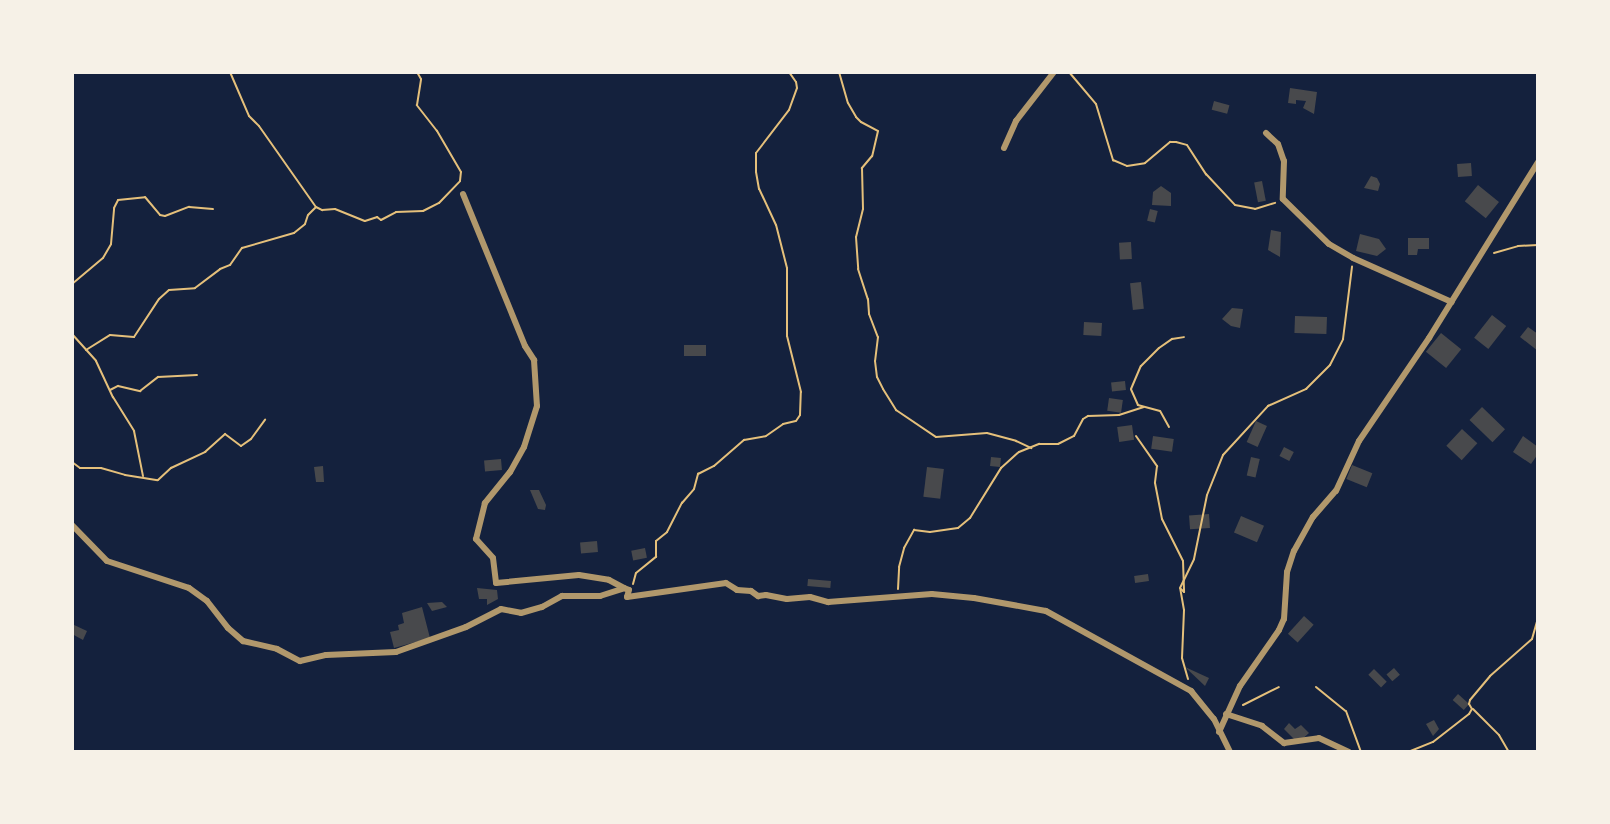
<!DOCTYPE html>
<style>
body{margin:0}
#map{position:relative;width:1610px;height:824px;overflow:hidden;background:#14213d;font-family:Arial,sans-serif}
div>[style]{position:absolute}
.building>*{inset:0;background:#48494c;transform-origin:0 0}
.path>*{height:2px;margin:-1px;padding:0 1px;transform-origin:1px;border-radius:1px;background:#e5c07b}
.minor>*{height:6px;margin:-3px;padding:0 3px;transform-origin:3px;border-radius:3px;background:#b1986c}
span{translate:-50% -50%;white-space:nowrap;text-align:center;line-height:1.15;-webkit-text-stroke:4.5px #f6f1e7;paint-order:stroke}
.frame{position:absolute;inset:0;border:74px solid #f6f1e7;pointer-events:none}
</style>
<div id="map">
<div class="building">
<div style="clip-path:polygon(1290px 88px,1317px 92px,1314px 114px,1303px 108px,1306px 101px,1296px 100px,1296px 104px,1288px 103px)"></div>
<div style="left:1214px;top:101px;width:16px;height:9px;rotate:15deg"></div>
<div style="left:1471px;top:163px;width:13px;height:14px;rotate:86deg"></div>
<div style="clip-path:polygon(1371px 176px,1377px 178px,1380px 184px,1378px 191px,1364px 188px)"></div>
<div style="left:1262px;top:181px;width:20px;height:8px;rotate:79deg"></div>
<div style="left:1478px;top:185px;width:27px;height:21px;rotate:39deg"></div>
<div style="clip-path:polygon(1161px 186px,1171px 193px,1171px 206px,1152px 205px,1153px 192px)"></div>
<div style="left:1150px;top:209px;width:8px;height:12px;rotate:14deg"></div>
<div style="clip-path:polygon(1271px 230px,1281px 232px,1280px 257px,1268px 250px)"></div>
<div style="clip-path:polygon(1360px 234px,1379px 239px,1386px 249px,1377px 256px,1356px 251px)"></div>
<div style="clip-path:polygon(1408px 238px,1429px 238px,1429px 249px,1418px 249px,1417px 255px,1408px 255px)"></div>
<div style="left:1131px;top:242px;width:17px;height:12px;rotate:87deg"></div>
<div style="left:1141px;top:282px;width:27px;height:11px;rotate:84deg"></div>
<div style="clip-path:polygon(1232px 308px,1243px 309px,1240px 328px,1231px 326px,1222px 319px)"></div>
<div style="left:1492px;top:315px;width:18px;height:29px;rotate:38deg"></div>
<div style="left:1295px;top:316px;width:32px;height:17px;rotate:2deg"></div>
<div style="left:1084px;top:322px;width:18px;height:13px;rotate:3deg"></div>
<div style="clip-path:polygon(1528px 327px,1538px 334px,1538px 351px,1520px 337px)"></div>
<div style="left:1441px;top:333px;width:26px;height:24px;rotate:39deg"></div>
<div style="left:684px;top:345px;width:22px;height:11px"></div>
<div style="left:1125px;top:381px;width:9px;height:14px;rotate:84deg"></div>
<div style="left:1109px;top:398px;width:14px;height:13px;rotate:8deg"></div>
<div style="left:1482px;top:407px;width:32px;height:18px;rotate:44deg"></div>
<div style="left:1256px;top:421px;width:12px;height:23px;rotate:24deg"></div>
<div style="left:1132px;top:425px;width:15px;height:15px;rotate:82deg"></div>
<div style="left:1462px;top:429px;width:21px;height:23px;rotate:43deg"></div>
<div style="left:1153px;top:436px;width:21px;height:13px;rotate:8deg"></div>
<div style="clip-path:polygon(1523px 436px,1538px 447px,1538px 454px,1531px 464px,1513px 452px)"></div>
<div style="left:1284px;top:447px;width:11px;height:10px;rotate:27deg"></div>
<div style="left:991px;top:457px;width:10px;height:9px;rotate:6deg"></div>
<div style="left:1251px;top:457px;width:9px;height:19px;rotate:13deg"></div>
<div style="left:501px;top:459px;width:11px;height:17px;rotate:85deg"></div>
<div style="left:1352px;top:465px;width:22px;height:15px;rotate:22deg"></div>
<div style="clip-path:polygon(323px 466px,324px 482px,316px 482px,314px 467px)"></div>
<div style="left:927px;top:467px;width:17px;height:30px;rotate:7deg"></div>
<div style="clip-path:polygon(530px 490px,539px 490px,546px 505px,545px 510px,538px 509px)"></div>
<div style="left:1209px;top:514px;width:14px;height:20px;rotate:86deg"></div>
<div style="left:1241px;top:516px;width:25px;height:18px;rotate:23deg"></div>
<div style="left:597px;top:541px;width:11px;height:17px;rotate:85deg"></div>
<div style="left:645px;top:548px;width:10px;height:14px;rotate:79deg"></div>
<div style="left:1148px;top:574px;width:7px;height:14px;rotate:82deg"></div>
<div style="left:808px;top:579px;width:23px;height:7px;rotate:5deg"></div>
<div style="clip-path:polygon(477px 588px,497px 590px,498px 599px,487px 605px,487px 599px,479px 599px)"></div>
<div style="clip-path:polygon(442px 602px,447px 607px,432px 611px,427px 603px)"></div>
<div style="clip-path:polygon(422px 607px,430px 638px,394px 648px,390px 632px,399px 630px,398px 625px,404px 623px,402px 613px)"></div>
<div style="left:1304px;top:616px;width:13px;height:24px;rotate:42deg"></div>
<div style="clip-path:polygon(72px 624px,87px 631px,83px 640px,72px 634px)"></div>
<div style="clip-path:polygon(1185px 667px,1209px 678px,1205px 686px)"></div>
<div style="left:1394px;top:668px;width:9px;height:10px;rotate:49deg"></div>
<div style="left:1374px;top:669px;width:18px;height:8px;rotate:45deg"></div>
<div style="left:1458px;top:694px;width:15px;height:8px;rotate:42deg"></div>
<div style="clip-path:polygon(1434px 720px,1439px 729px,1433px 736px,1426px 724px)"></div>
<div style="clip-path:polygon(1289px 723px,1295px 729px,1301px 725px,1309px 733px,1298px 743px,1284px 729px)"></div>
</div>
<div class="path">
<div style="left:230px;top:72px;width:48px;rotate:66.6deg"></div>
<div style="left:249px;top:116px;width:14px;rotate:45deg"></div>
<div style="left:259px;top:126px;width:99px;rotate:54.9deg"></div>
<div style="left:316px;top:207px;width:7px;rotate:27deg"></div>
<div style="left:322px;top:210px;width:13px;rotate:-4deg"></div>
<div style="left:335px;top:209px;width:32px;rotate:22deg"></div>
<div style="left:365px;top:221px;width:13px;rotate:-18deg"></div>
<div style="left:377px;top:217px;width:5px;rotate:37deg"></div>
<div style="left:381px;top:220px;width:17px;rotate:-28deg"></div>
<div style="left:396px;top:212px;width:27px;rotate:-2deg"></div>
<div style="left:423px;top:211px;width:18px;rotate:-27deg"></div>
<div style="left:439px;top:203px;width:30px;rotate:-46deg"></div>
<div style="left:460px;top:181px;width:9px;rotate:-84deg"></div>
<div style="left:461px;top:172px;width:48px;rotate:-120.3deg"></div>
<div style="left:437px;top:131px;width:33px;rotate:-128deg"></div>
<div style="left:417px;top:105px;width:26px;rotate:-81deg"></div>
<div style="left:421px;top:79px;width:8px;rotate:-120deg"></div>
<div style="left:839px;top:72px;width:32px;rotate:74deg"></div>
<div style="left:848px;top:103px;width:16px;rotate:60deg"></div>
<div style="left:856px;top:117px;width:7px;rotate:45deg"></div>
<div style="left:861px;top:122px;width:19px;rotate:28deg"></div>
<div style="left:878px;top:131px;width:26px;rotate:103deg"></div>
<div style="left:872px;top:156px;width:16px;rotate:130deg"></div>
<div style="left:862px;top:168px;width:41px;rotate:88.6deg"></div>
<div style="left:863px;top:209px;width:29px;rotate:104deg"></div>
<div style="left:856px;top:237px;width:32px;rotate:86deg"></div>
<div style="left:858px;top:269px;width:32px;rotate:72deg"></div>
<div style="left:868px;top:299px;width:15px;rotate:86deg"></div>
<div style="left:869px;top:314px;width:25px;rotate:69deg"></div>
<div style="left:878px;top:337px;width:24px;rotate:97deg"></div>
<div style="left:875px;top:361px;width:16px;rotate:83deg"></div>
<div style="left:877px;top:377px;width:13px;rotate:63deg"></div>
<div style="left:883px;top:389px;width:25px;rotate:58deg"></div>
<div style="left:896px;top:410px;width:48px;rotate:34deg"></div>
<div style="left:936px;top:437px;width:51px;rotate:-4.5deg"></div>
<div style="left:987px;top:433px;width:30px;rotate:15deg"></div>
<div style="left:1016px;top:441px;width:17px;rotate:25deg"></div>
<div style="left:1069px;top:72px;width:42px;rotate:49.8deg"></div>
<div style="left:1096px;top:104px;width:59px;rotate:73.1deg"></div>
<div style="left:1113px;top:160px;width:15px;rotate:23deg"></div>
<div style="left:1127px;top:166px;width:18px;rotate:-9deg"></div>
<div style="left:1145px;top:163px;width:33px;rotate:-40deg"></div>
<div style="left:1170px;top:142px;width:6px"></div>
<div style="left:1176px;top:142px;width:11px;rotate:15deg"></div>
<div style="left:1187px;top:145px;width:35px;rotate:57deg"></div>
<div style="left:1206px;top:174px;width:42px;rotate:46.9deg"></div>
<div style="left:1235px;top:205px;width:20px;rotate:11deg"></div>
<div style="left:1255px;top:209px;width:21px;rotate:-17deg"></div>
<div style="left:1494px;top:253px;width:25px;rotate:-16deg"></div>
<div style="left:1518px;top:246px;width:20px;rotate:-3deg"></div>
<div style="left:72px;top:284px;width:40px;rotate:-40deg"></div>
<div style="left:103px;top:258px;width:16px;rotate:-60deg"></div>
<div style="left:111px;top:244px;width:36px;rotate:-85deg"></div>
<div style="left:114px;top:208px;width:9px;rotate:-63deg"></div>
<div style="left:118px;top:200px;width:27px;rotate:-6deg"></div>
<div style="left:145px;top:197px;width:23px;rotate:50deg"></div>
<div style="left:160px;top:215px;width:5px;rotate:11deg"></div>
<div style="left:165px;top:216px;width:26px;rotate:-21deg"></div>
<div style="left:189px;top:207px;width:24px;rotate:5deg"></div>
<div style="left:72px;top:334px;width:36px;rotate:48deg"></div>
<div style="left:96px;top:361px;width:40px;rotate:65deg"></div>
<div style="left:113px;top:397px;width:40px;rotate:58deg"></div>
<div style="left:134px;top:431px;width:46px;rotate:78.7deg"></div>
<div style="left:86px;top:350px;width:28px;rotate:-32deg"></div>
<div style="left:110px;top:335px;width:24px;rotate:5deg"></div>
<div style="left:134px;top:337px;width:45px;rotate:-56.7deg"></div>
<div style="left:159px;top:299px;width:13px;rotate:-42deg"></div>
<div style="left:169px;top:290px;width:26px;rotate:-4deg"></div>
<div style="left:195px;top:288px;width:31px;rotate:-37deg"></div>
<div style="left:220px;top:269px;width:11px;rotate:-22deg"></div>
<div style="left:230px;top:265px;width:21px;rotate:-55deg"></div>
<div style="left:242px;top:248px;width:54px;rotate:-16.1deg"></div>
<div style="left:294px;top:233px;width:14px;rotate:-39deg"></div>
<div style="left:305px;top:224px;width:9px;rotate:-72deg"></div>
<div style="left:308px;top:215px;width:11px;rotate:-45deg"></div>
<div style="left:110px;top:390px;width:9px;rotate:-27deg"></div>
<div style="left:118px;top:386px;width:23px;rotate:13deg"></div>
<div style="left:140px;top:391px;width:23px;rotate:-38deg"></div>
<div style="left:158px;top:377px;width:39px;rotate:-3deg"></div>
<div style="left:1169px;top:427px;width:18px;rotate:-119deg"></div>
<div style="left:1160px;top:411px;width:23px;rotate:-165deg"></div>
<div style="left:1138px;top:405px;width:17px;rotate:-114deg"></div>
<div style="left:1131px;top:389px;width:25px;rotate:-67deg"></div>
<div style="left:1141px;top:366px;width:25px;rotate:-45deg"></div>
<div style="left:1159px;top:348px;width:16px;rotate:-35deg"></div>
<div style="left:1172px;top:339px;width:12px;rotate:-9deg"></div>
<div style="left:1136px;top:436px;width:37px;rotate:55deg"></div>
<div style="left:1157px;top:466px;width:17px;rotate:97deg"></div>
<div style="left:1155px;top:483px;width:37px;rotate:79deg"></div>
<div style="left:1162px;top:519px;width:47px;rotate:63.4deg"></div>
<div style="left:1183px;top:561px;width:31px;rotate:88deg"></div>
<div style="left:1184px;top:592px;width:4px;rotate:-135deg"></div>
<div style="left:72px;top:462px;width:10px;rotate:37deg"></div>
<div style="left:80px;top:468px;width:21px"></div>
<div style="left:101px;top:468px;width:25px;rotate:16deg"></div>
<div style="left:125px;top:475px;width:33px;rotate:9deg"></div>
<div style="left:158px;top:480px;width:18px;rotate:-43deg"></div>
<div style="left:171px;top:468px;width:38px;rotate:-25deg"></div>
<div style="left:205px;top:452px;width:27px;rotate:-42deg"></div>
<div style="left:225px;top:434px;width:20px;rotate:37deg"></div>
<div style="left:241px;top:446px;width:12px;rotate:-35deg"></div>
<div style="left:251px;top:439px;width:24px;rotate:-54deg"></div>
<div style="left:633px;top:584px;width:11px;rotate:-75deg"></div>
<div style="left:636px;top:573px;width:26px;rotate:-39deg"></div>
<div style="left:656px;top:557px;width:16px;rotate:-90deg"></div>
<div style="left:656px;top:541px;width:14px;rotate:-39deg"></div>
<div style="left:667px;top:532px;width:33px;rotate:-63deg"></div>
<div style="left:682px;top:503px;width:18px;rotate:-49deg"></div>
<div style="left:694px;top:489px;width:16px;rotate:-75deg"></div>
<div style="left:698px;top:474px;width:18px;rotate:-27deg"></div>
<div style="left:714px;top:466px;width:40px;rotate:-41deg"></div>
<div style="left:744px;top:440px;width:22px;rotate:-10deg"></div>
<div style="left:766px;top:436px;width:21px;rotate:-35deg"></div>
<div style="left:783px;top:424px;width:13px;rotate:-13deg"></div>
<div style="left:796px;top:421px;width:7px;rotate:-56deg"></div>
<div style="left:800px;top:415px;width:23px;rotate:-88deg"></div>
<div style="left:801px;top:392px;width:58px;rotate:-104deg"></div>
<div style="left:787px;top:336px;width:68px;rotate:-90deg"></div>
<div style="left:787px;top:268px;width:44px;rotate:-104.3deg"></div>
<div style="left:776px;top:225px;width:40px;rotate:-115deg"></div>
<div style="left:759px;top:189px;width:17px;rotate:-100deg"></div>
<div style="left:756px;top:172px;width:19px;rotate:-90deg"></div>
<div style="left:756px;top:153px;width:54px;rotate:-52.5deg"></div>
<div style="left:789px;top:110px;width:23px;rotate:-70deg"></div>
<div style="left:797px;top:88px;width:6px;rotate:-99deg"></div>
<div style="left:796px;top:82px;width:12px;rotate:-125deg"></div>
<div style="left:898px;top:589px;width:22px;rotate:-87deg"></div>
<div style="left:899px;top:567px;width:20px;rotate:-75deg"></div>
<div style="left:904px;top:548px;width:21px;rotate:-61deg"></div>
<div style="left:914px;top:530px;width:16px;rotate:7deg"></div>
<div style="left:930px;top:532px;width:28px;rotate:-8deg"></div>
<div style="left:958px;top:528px;width:16px;rotate:-40deg"></div>
<div style="left:970px;top:518px;width:59px;rotate:-58.2deg"></div>
<div style="left:1001px;top:468px;width:24px;rotate:-42deg"></div>
<div style="left:1019px;top:452px;width:22px;rotate:-22deg"></div>
<div style="left:1039px;top:444px;width:19px"></div>
<div style="left:1058px;top:444px;width:18px;rotate:-27deg"></div>
<div style="left:1074px;top:436px;width:19px;rotate:-62deg"></div>
<div style="left:1083px;top:419px;width:6px;rotate:-31deg"></div>
<div style="left:1088px;top:416px;width:31px;rotate:-2deg"></div>
<div style="left:1119px;top:415px;width:26px;rotate:-18deg"></div>
<div style="left:1188px;top:679px;width:22px;rotate:-106deg"></div>
<div style="left:1182px;top:658px;width:48px;rotate:-87.6deg"></div>
<div style="left:1184px;top:610px;width:22px;rotate:-100deg"></div>
<div style="left:1180px;top:588px;width:32px;rotate:-64deg"></div>
<div style="left:1194px;top:559px;width:65px;rotate:-78.5deg"></div>
<div style="left:1207px;top:495px;width:43px;rotate:-68.2deg"></div>
<div style="left:1223px;top:455px;width:67px;rotate:-47.4deg"></div>
<div style="left:1268px;top:406px;width:42px;rotate:-24.1deg"></div>
<div style="left:1306px;top:389px;width:34px;rotate:-45deg"></div>
<div style="left:1330px;top:365px;width:29px;rotate:-63deg"></div>
<div style="left:1343px;top:339px;width:73px;rotate:-82.9deg"></div>
<div style="left:1316px;top:687px;width:38px;rotate:39deg"></div>
<div style="left:1346px;top:711px;width:44px;rotate:69.9deg"></div>
<div style="left:1243px;top:705px;width:40px;rotate:-26.6deg"></div>
<div style="left:1473px;top:709px;width:37px;rotate:45deg"></div>
<div style="left:1499px;top:735px;width:20px;rotate:60deg"></div>
<div style="left:1408px;top:752px;width:27px;rotate:-22deg"></div>
<div style="left:1433px;top:742px;width:46px;rotate:-37.9deg"></div>
<div style="left:1469px;top:714px;width:6px;rotate:-59deg"></div>
<div style="left:1472px;top:709px;width:6px;rotate:-121deg"></div>
<div style="left:1469px;top:704px;width:4px;rotate:-76deg"></div>
<div style="left:1470px;top:700px;width:31px;rotate:-50deg"></div>
<div style="left:1490px;top:676px;width:56px;rotate:-41.4deg"></div>
<div style="left:1532px;top:639px;width:22px;rotate:-74deg"></div>
</div>
<div class="minor">
<div style="left:1266px;top:133px;width:16px;rotate:43deg"></div>
<div style="left:1278px;top:144px;width:18px;rotate:71deg"></div>
<div style="left:1284px;top:161px;width:38px;rotate:92deg"></div>
<div style="left:1283px;top:199px;width:64px;rotate:44.4deg"></div>
<div style="left:1329px;top:244px;width:28px;rotate:30deg"></div>
<div style="left:1353px;top:258px;width:108px;rotate:24deg"></div>
<div style="left:1004px;top:148px;width:30px;rotate:-66deg"></div>
<div style="left:1016px;top:121px;width:62px;rotate:-52.2deg"></div>
<div style="left:463px;top:194px;width:164px;rotate:67.8deg"></div>
<div style="left:525px;top:346px;width:17px;rotate:57deg"></div>
<div style="left:534px;top:360px;width:46px;rotate:86.3deg"></div>
<div style="left:537px;top:406px;width:43px;rotate:107.6deg"></div>
<div style="left:524px;top:447px;width:29px;rotate:119deg"></div>
<div style="left:510px;top:472px;width:40px;rotate:129deg"></div>
<div style="left:485px;top:503px;width:37px;rotate:104deg"></div>
<div style="left:476px;top:539px;width:25px;rotate:48deg"></div>
<div style="left:493px;top:558px;width:25px;rotate:83deg"></div>
<div style="left:496px;top:583px;width:83px;rotate:-5.5deg"></div>
<div style="left:579px;top:575px;width:30px;rotate:9deg"></div>
<div style="left:609px;top:580px;width:17px;rotate:28deg"></div>
<div style="left:72px;top:525px;width:50px;rotate:45.8deg"></div>
<div style="left:107px;top:561px;width:86px;rotate:18.2deg"></div>
<div style="left:189px;top:588px;width:22px;rotate:36deg"></div>
<div style="left:207px;top:601px;width:34px;rotate:52deg"></div>
<div style="left:228px;top:628px;width:20px;rotate:41deg"></div>
<div style="left:243px;top:641px;width:35px;rotate:13deg"></div>
<div style="left:277px;top:649px;width:26px;rotate:28deg"></div>
<div style="left:300px;top:661px;width:27px;rotate:-13deg"></div>
<div style="left:326px;top:655px;width:70px;rotate:-2.5deg"></div>
<div style="left:396px;top:652px;width:74px;rotate:-19.7deg"></div>
<div style="left:466px;top:627px;width:39px;rotate:-27deg"></div>
<div style="left:501px;top:609px;width:20px;rotate:11deg"></div>
<div style="left:521px;top:613px;width:22px;rotate:-16deg"></div>
<div style="left:542px;top:607px;width:23px;rotate:-29deg"></div>
<div style="left:562px;top:596px;width:38px"></div>
<div style="left:600px;top:596px;width:25px;rotate:-18deg"></div>
<div style="left:624px;top:588px;width:5px;rotate:22deg"></div>
<div style="left:629px;top:590px;width:7px;rotate:106deg"></div>
<div style="left:627px;top:597px;width:100px;rotate:-8deg"></div>
<div style="left:726px;top:583px;width:13px;rotate:32deg"></div>
<div style="left:737px;top:590px;width:14px;rotate:4deg"></div>
<div style="left:751px;top:591px;width:9px;rotate:36deg"></div>
<div style="left:758px;top:596px;width:8px;rotate:-7deg"></div>
<div style="left:766px;top:595px;width:21px;rotate:11deg"></div>
<div style="left:787px;top:599px;width:23px;rotate:-5deg"></div>
<div style="left:810px;top:597px;width:19px;rotate:16deg"></div>
<div style="left:828px;top:602px;width:104px;rotate:-4.4deg"></div>
<div style="left:932px;top:594px;width:42px;rotate:5.4deg"></div>
<div style="left:974px;top:598px;width:73px;rotate:10.2deg"></div>
<div style="left:1046px;top:611px;width:166px;rotate:28.9deg"></div>
<div style="left:1191px;top:691px;width:36px;rotate:51deg"></div>
<div style="left:1214px;top:719px;width:37px;rotate:64deg"></div>
<div style="left:1226px;top:714px;width:38px;rotate:18deg"></div>
<div style="left:1262px;top:726px;width:28px;rotate:38deg"></div>
<div style="left:1284px;top:743px;width:35px;rotate:-8deg"></div>
<div style="left:1319px;top:738px;width:33px;rotate:25deg"></div>
<div style="left:1219px;top:732px;width:51px;rotate:-65.5deg"></div>
<div style="left:1240px;top:686px;width:68px;rotate:-55.1deg"></div>
<div style="left:1279px;top:630px;width:12px;rotate:-66deg"></div>
<div style="left:1284px;top:619px;width:47px;rotate:-86.3deg"></div>
<div style="left:1287px;top:572px;width:22px;rotate:-72deg"></div>
<div style="left:1294px;top:551px;width:39px;rotate:-61deg"></div>
<div style="left:1313px;top:517px;width:35px;rotate:-49deg"></div>
<div style="left:1336px;top:491px;width:55px;rotate:-65.3deg"></div>
<div style="left:1359px;top:441px;width:125px;rotate:-55.8deg"></div>
<div style="left:1429px;top:338px;width:207px;rotate:-58.2deg"></div>
</div>
<div class="frame"></div>
</div>
